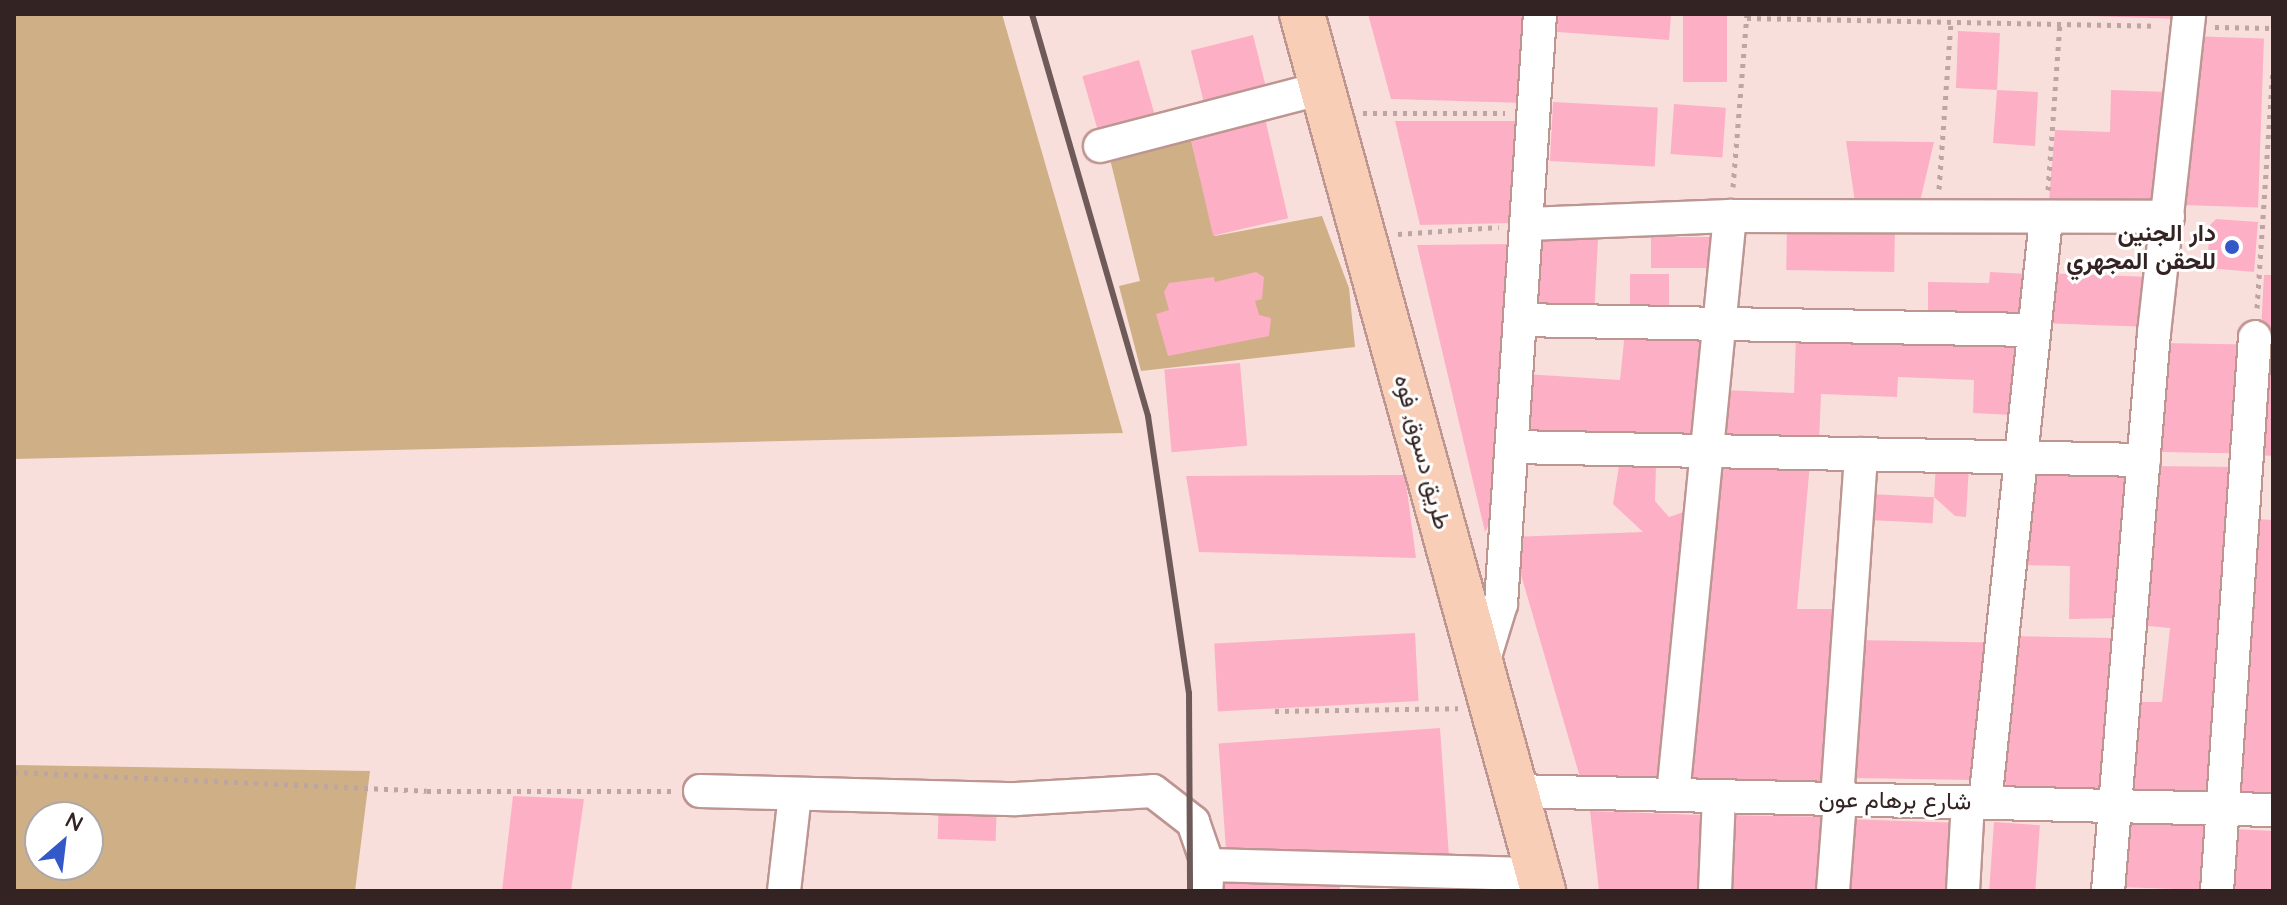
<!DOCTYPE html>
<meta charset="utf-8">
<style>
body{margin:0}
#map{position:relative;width:2287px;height:905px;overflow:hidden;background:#f9dfdc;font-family:Quicksand,Vazirmatn,sans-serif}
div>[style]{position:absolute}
.green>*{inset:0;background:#cfaf86}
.building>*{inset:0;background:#fdb0c5;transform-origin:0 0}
.path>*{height:5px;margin-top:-2.5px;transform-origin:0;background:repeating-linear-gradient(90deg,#bca5a3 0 4px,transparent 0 10px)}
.roads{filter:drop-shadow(2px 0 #bd9591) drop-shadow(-2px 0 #bd9591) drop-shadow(0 2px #bd9591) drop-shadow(0 -2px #bd9591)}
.minor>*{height:32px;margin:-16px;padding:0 16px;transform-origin:16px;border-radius:16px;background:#fff}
.primary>*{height:44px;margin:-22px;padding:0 22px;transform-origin:22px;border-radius:22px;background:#f8ceb7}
.rail>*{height:6px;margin:-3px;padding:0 3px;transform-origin:3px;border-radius:3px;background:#6d5a59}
.dots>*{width:22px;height:22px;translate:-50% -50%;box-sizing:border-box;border:4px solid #fff;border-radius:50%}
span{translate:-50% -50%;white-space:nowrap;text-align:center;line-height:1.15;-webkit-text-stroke:6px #fff;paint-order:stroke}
.poi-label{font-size:24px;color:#332322;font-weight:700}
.right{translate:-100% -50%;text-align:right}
.street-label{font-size:24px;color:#332322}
.frame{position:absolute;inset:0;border:16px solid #332322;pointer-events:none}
.north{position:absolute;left:24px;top:801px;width:80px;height:80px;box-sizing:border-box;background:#fff;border:2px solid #ada7a7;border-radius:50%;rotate:28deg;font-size:22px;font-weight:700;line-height:32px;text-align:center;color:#332322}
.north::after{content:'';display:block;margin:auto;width:28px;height:36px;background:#3359c9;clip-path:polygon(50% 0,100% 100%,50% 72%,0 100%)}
</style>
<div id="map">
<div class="green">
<div style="clip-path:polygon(14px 14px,1002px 14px,1123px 433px,14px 459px)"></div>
<div style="clip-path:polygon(1190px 136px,1215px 236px,1322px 216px,1349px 288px,1355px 347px,1141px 371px,1119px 286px,1140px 281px,1109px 155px)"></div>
<div style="clip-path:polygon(evenodd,14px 765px,370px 771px,355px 891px,14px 891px,14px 765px,40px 817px,88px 817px,88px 865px,40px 865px,40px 817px)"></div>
</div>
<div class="building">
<div style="clip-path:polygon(1368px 14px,1530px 14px,1524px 103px,1391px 99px)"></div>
<div style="clip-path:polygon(1558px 14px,1671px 14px,1669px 40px,1557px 32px)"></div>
<div style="left:1683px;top:14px;width:44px;height:68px"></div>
<div style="clip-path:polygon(2027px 14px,2184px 14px,2183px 19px)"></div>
<div style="clip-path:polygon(1958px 31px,2000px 33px,1997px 90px,2038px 92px,2035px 146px,1993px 143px,1997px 90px,1956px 88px)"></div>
<div style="left:1253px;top:35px;width:53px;height:64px;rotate:76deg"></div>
<div style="left:2189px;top:36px;width:75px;height:169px;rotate:2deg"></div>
<div style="left:1139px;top:60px;width:57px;height:59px;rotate:74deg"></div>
<div style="clip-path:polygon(2111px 90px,2168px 92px,2161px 211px,2048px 212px,2055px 130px,2110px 132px)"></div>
<div style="left:1553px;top:102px;width:105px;height:59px;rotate:3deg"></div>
<div style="left:1674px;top:104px;width:52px;height:50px;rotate:4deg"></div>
<div style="left:1265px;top:118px;width:103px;height:77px;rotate:77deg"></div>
<div style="clip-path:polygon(1395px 121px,1526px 121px,1515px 223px,1420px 225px)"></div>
<div style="clip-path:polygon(1846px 141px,1934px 142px,1918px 210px,1856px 209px)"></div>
<div style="clip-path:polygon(2216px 219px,2258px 222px,2254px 272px,2207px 268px,2210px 225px)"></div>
<div style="left:1895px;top:226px;width:46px;height:108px;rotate:91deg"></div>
<div style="left:1714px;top:237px;width:31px;height:63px;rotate:90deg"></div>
<div style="left:1598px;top:240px;width:71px;height:56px;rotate:93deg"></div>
<div style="clip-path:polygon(1515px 244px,1497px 509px,1485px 532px,1417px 245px)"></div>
<div style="clip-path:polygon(1256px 272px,1264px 277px,1262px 299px,1255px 301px,1259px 315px,1271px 318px,1269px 336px,1168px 356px,1156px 314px,1169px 310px,1164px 292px,1169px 283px,1214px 277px,1215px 282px)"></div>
<div style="clip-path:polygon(1990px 272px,2028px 274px,2024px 325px,1928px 323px,1928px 282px,1989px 283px)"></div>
<div style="left:2040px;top:273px;width:113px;height:50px;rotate:2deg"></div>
<div style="left:1630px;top:274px;width:39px;height:35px"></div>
<div style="clip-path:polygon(2264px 275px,2273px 275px,2273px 330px,2261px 330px)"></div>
<div style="clip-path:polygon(1625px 331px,1708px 332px,1697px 444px,1521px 441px,1525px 374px,1620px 380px)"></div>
<div style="clip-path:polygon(1796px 334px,2015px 342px,2013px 415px,1973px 413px,1974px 380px,1898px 377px,1897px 397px,1821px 394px,1819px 443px,1722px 438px,1725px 390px,1794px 393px)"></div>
<div style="left:2163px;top:343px;width:82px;height:109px;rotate:1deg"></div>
<div style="clip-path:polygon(2262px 345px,2273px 345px,2273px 456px,2256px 455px)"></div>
<div style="left:1240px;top:363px;width:83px;height:76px;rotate:85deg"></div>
<div style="clip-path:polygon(1620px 459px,1656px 465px,1655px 501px,1669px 517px,1693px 509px,1664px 793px,1584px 791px,1510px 537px,1643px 532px,1613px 504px)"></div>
<div style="clip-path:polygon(1713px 463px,1810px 463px,1797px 609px,1844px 609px,1833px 792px,1683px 788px)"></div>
<div style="clip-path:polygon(1936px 464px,1969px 466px,1966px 517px,1955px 516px,1934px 497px)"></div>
<div style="clip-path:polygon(2150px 466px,2239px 467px,2216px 805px,2124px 802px,2132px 702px,2162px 702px,2170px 628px,2138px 625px)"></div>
<div style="clip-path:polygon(2024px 467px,2135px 470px,2121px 618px,2069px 619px,2070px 566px,2015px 565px)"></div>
<div style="clip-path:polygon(1405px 475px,1416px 558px,1199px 552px,1186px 476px)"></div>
<div style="left:1871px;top:494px;width:63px;height:26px;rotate:3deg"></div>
<div style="clip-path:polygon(2255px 519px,2273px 520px,2273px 803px,2233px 802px)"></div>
<div style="left:1415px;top:633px;width:68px;height:201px;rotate:87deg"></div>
<div style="left:2008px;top:636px;width:110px;height:159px;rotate:1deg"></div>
<div style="left:1855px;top:640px;width:137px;height:138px;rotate:1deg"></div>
<div style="left:1440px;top:728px;width:133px;height:222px;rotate:86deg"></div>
<div style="clip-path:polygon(513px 796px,584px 799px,571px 891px,502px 891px)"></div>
<div style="left:939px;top:800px;width:58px;height:39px;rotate:2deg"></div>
<div style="clip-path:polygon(1590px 811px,1703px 815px,1699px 891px,1599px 891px)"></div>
<div style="left:1723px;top:815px;width:103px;height:76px;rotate:1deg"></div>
<div style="left:1846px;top:819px;width:116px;height:72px;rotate:2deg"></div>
<div style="left:1994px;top:822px;width:46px;height:69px;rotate:4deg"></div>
<div style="left:2120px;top:823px;width:94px;height:64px;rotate:2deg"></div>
<div style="clip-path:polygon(2235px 829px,2273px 831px,2273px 891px,2229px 891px)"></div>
<div style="clip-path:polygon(1214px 878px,1340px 885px,1340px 891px,1214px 891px)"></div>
</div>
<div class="path">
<div style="left:1747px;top:18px;width:410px;rotate:1.1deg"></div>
<div style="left:2215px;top:27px;width:58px;rotate:1deg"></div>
<div style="left:1363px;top:113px;width:142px"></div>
<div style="left:1733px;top:187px;width:174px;rotate:-85.4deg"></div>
<div style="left:1939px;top:189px;width:166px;rotate:-85.9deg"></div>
<div style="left:2048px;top:190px;width:166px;rotate:-85.9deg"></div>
<div style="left:1398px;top:234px;width:101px;rotate:-4deg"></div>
<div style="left:2257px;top:308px;width:239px;rotate:-86.2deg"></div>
<div style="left:1275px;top:711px;width:183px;rotate:-0.9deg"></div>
<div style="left:14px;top:772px;width:413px;rotate:2.6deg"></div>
<div style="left:427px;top:791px;width:246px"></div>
</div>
<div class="roads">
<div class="minor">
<div style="left:1100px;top:146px;width:230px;rotate:-14.6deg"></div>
<div style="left:1528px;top:224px;width:202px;rotate:-2.3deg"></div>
<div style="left:1730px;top:216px;width:438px;rotate:0.1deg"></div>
<div style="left:1520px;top:320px;width:512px;rotate:1.12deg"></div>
<div style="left:1512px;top:447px;width:632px;rotate:1.18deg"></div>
<div style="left:1482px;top:666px;width:65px;rotate:-73deg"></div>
<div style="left:1501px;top:604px;width:591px;rotate:-86.22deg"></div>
<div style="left:700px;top:791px;width:316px;rotate:1.5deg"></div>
<div style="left:1016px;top:799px;width:137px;rotate:-3.3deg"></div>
<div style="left:1153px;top:791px;width:51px;rotate:37.8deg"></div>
<div style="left:1193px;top:822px;width:46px;rotate:70.8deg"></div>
<div style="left:1208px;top:865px;width:26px;rotate:94deg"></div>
<div style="left:1516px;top:791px;width:757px;rotate:1.44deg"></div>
<div style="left:1673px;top:795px;width:582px;rotate:-84.38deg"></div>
<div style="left:1837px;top:799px;width:346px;rotate:-86deg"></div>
<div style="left:1985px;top:803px;width:587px;rotate:-84.04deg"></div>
<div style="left:1208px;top:865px;width:331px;rotate:1.6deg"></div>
<div style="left:784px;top:891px;width:97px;rotate:-83.5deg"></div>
<div style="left:1715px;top:891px;width:95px;rotate:-87.6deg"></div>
<div style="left:1833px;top:891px;width:92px;rotate:-85.6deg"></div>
<div style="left:1963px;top:891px;width:89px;rotate:-86.8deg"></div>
<div style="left:2108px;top:891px;width:560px;rotate:-85.29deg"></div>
<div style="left:2154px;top:333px;width:321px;rotate:-83.7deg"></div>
<div style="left:2217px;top:891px;width:555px;rotate:-86.08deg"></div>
</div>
<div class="primary">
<div style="left:1302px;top:14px;width:910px;rotate:74.63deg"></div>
</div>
</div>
<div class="rail">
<div style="left:1032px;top:14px;width:418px;rotate:73.9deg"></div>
<div style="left:1148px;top:416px;width:280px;rotate:81.6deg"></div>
<div style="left:1189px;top:693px;width:198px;rotate:89.7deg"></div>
</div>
<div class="dots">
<div style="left:2232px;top:247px;background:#3359c9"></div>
</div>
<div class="poi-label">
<span class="right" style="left:2216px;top:247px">دار الجنين<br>للحقن المجهري</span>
</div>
<div class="street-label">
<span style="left:1423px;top:452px;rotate:75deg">طريق دسوق, فوه</span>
<span style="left:1895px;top:800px;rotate:1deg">شارع برهام عون</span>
</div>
<div class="frame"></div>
<div class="north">N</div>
</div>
